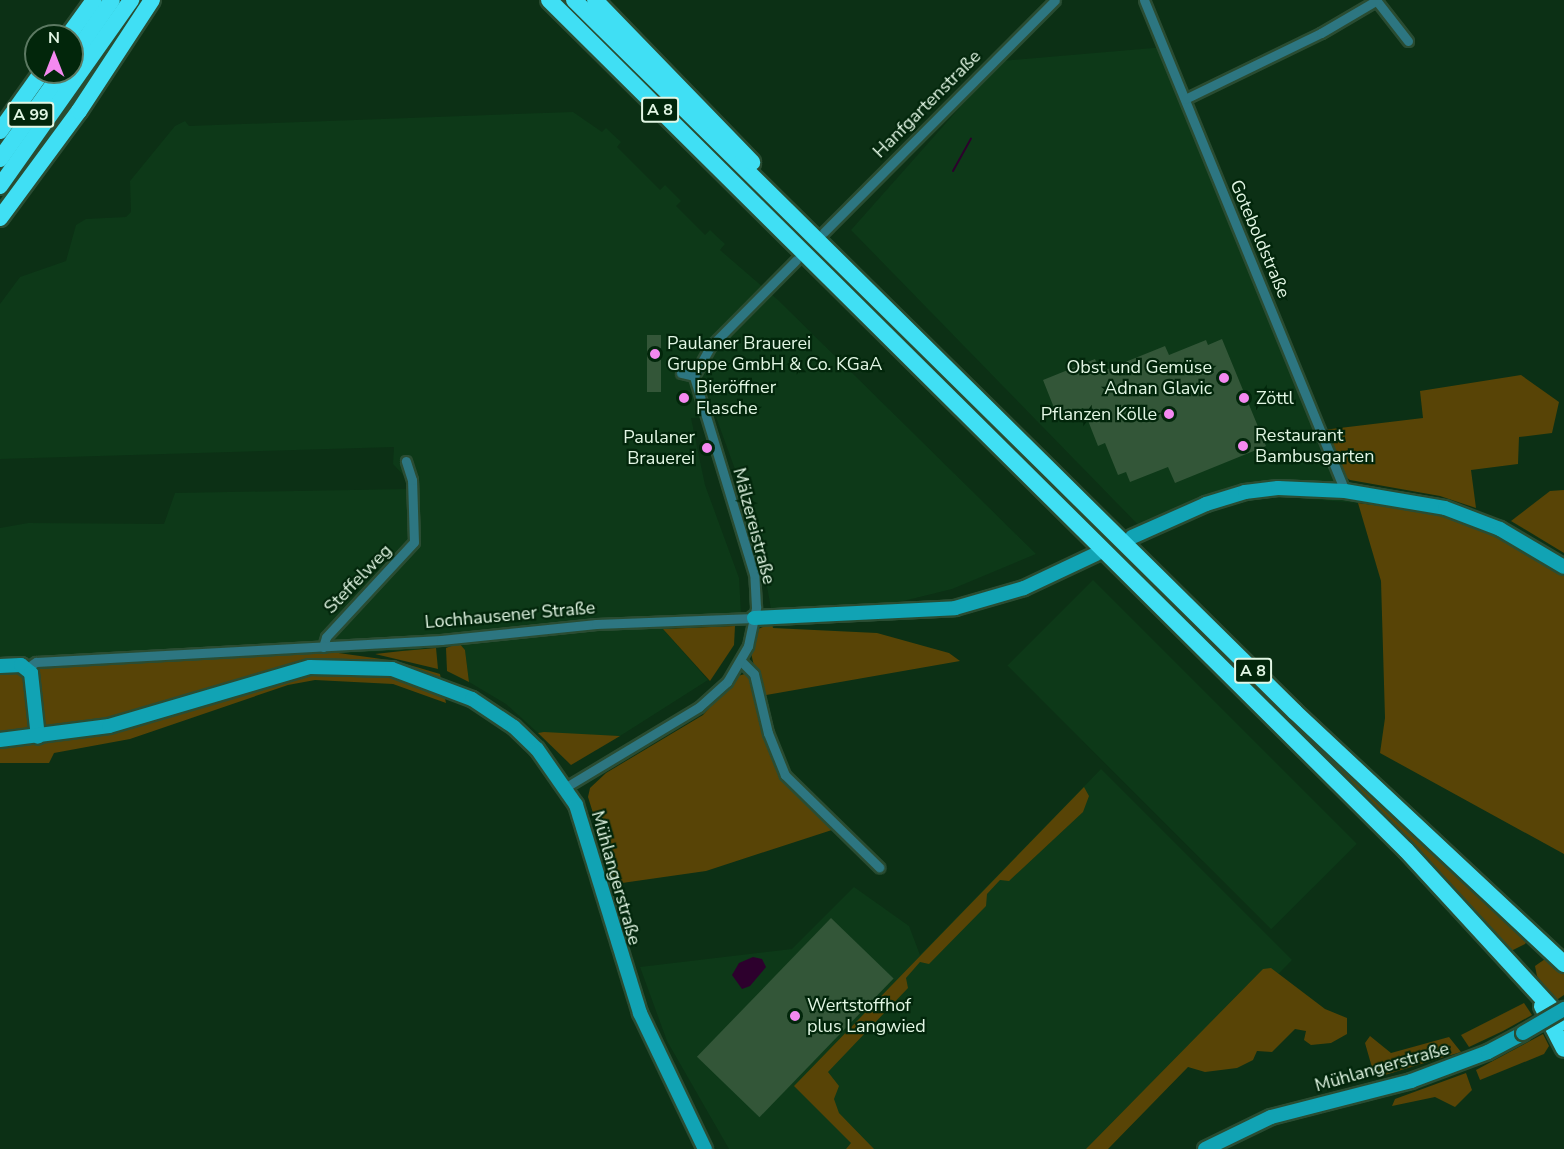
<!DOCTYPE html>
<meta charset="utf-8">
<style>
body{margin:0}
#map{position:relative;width:1564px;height:1149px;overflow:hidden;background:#0c3015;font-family:"Nunito Sans",sans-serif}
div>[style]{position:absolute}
.built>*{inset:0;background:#0d3918;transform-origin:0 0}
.green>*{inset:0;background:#584406;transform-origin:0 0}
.water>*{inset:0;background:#2d002d}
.stream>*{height:2px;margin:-1px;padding:0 1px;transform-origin:1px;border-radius:1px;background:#2d002d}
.building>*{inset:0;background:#335638;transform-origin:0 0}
.roads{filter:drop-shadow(2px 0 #2a4c32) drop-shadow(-2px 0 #2a4c32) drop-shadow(0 2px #2a4c32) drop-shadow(0 -2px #2a4c32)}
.street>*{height:9px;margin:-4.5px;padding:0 4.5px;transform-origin:4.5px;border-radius:4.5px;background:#2d7681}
.secondary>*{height:14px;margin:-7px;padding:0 7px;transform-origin:7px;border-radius:7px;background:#11a3b4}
.highway>*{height:16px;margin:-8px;padding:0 8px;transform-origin:8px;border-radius:8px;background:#40dff4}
.bridges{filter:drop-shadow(2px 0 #2a4c32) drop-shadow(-2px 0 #2a4c32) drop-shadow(0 2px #2a4c32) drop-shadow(0 -2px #2a4c32)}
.secondary-bridge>*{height:14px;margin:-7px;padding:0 7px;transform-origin:7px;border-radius:7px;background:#11a3b4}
.dots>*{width:16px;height:16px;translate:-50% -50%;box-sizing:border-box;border:3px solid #02260b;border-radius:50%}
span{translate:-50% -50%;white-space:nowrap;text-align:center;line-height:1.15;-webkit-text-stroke:4.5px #02260b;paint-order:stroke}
.shield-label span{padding:2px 4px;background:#02260b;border:2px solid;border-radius:4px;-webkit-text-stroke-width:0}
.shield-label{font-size:16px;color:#e2f6e4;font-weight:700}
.street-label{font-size:18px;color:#e2f6e4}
.poi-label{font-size:18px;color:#e2f6e4}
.left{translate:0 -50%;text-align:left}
.right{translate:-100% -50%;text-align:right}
.north{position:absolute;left:24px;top:24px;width:60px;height:60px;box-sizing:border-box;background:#02260b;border:2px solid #5c7962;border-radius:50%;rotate:0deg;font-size:16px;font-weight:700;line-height:24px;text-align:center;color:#e2f6e4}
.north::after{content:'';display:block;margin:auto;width:21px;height:27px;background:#f489f0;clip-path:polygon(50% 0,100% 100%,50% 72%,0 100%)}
</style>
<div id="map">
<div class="built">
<div style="clip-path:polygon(1165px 47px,1323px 430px,1358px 503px,1270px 496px,1222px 507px,1150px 537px,851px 230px,1001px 61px)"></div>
<div style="clip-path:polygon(573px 112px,602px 132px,606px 128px,621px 142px,617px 147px,660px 190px,665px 185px,681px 201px,676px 206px,705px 235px,710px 230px,725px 244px,720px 250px,778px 300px,1036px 554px,952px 589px,879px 607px,771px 609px,757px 530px,716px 417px,691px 418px,705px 485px,739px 578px,741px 613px,735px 626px,663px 629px,708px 680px,620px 736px,538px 733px,506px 704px,469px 682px,465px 650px,459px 643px,415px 650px,42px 667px,0 662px,0 528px,28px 523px,164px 524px,175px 493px,408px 489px,407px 479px,393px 464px,394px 447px,0 459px,0 304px,20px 277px,66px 261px,76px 225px,86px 219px,126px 217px,131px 212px,130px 181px,175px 126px,185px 121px,189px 126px)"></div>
<div style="left:1093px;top:580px;width:373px;height:121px;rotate:45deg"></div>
<div style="clip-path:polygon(1101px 769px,1292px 960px,1108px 1149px,856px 1149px,851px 1144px,846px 1149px,729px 1149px,667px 1041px,640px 967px,792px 949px,854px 887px,909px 926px,920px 955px)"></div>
</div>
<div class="green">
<div style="clip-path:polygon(558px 0,565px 0,807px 240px,804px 243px)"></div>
<div style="left:817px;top:248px;width:398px;height:5px;rotate:45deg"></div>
<div style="clip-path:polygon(1521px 375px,1559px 402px,1552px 433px,1519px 437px,1518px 464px,1471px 470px,1476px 508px,1440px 496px,1350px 480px,1341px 474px,1323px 430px,1423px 418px,1420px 391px)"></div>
<div style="clip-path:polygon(1564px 490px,1564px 553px,1511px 521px,1550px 491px)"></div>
<div style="clip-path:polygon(1358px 503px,1443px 514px,1497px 536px,1564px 576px,1564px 854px,1380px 753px,1385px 718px,1381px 581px)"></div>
<div style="clip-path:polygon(772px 623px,773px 628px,877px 633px,949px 653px,960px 661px,761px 696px,751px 653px,758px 629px)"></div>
<div style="clip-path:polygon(735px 626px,734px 645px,710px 681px,663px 629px)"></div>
<div style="clip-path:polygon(459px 643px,465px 650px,469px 682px,447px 671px,446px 648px)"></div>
<div style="clip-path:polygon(436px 648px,438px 669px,375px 654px,402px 651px)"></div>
<div style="clip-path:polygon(324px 651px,396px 661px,440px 674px,446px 703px,393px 684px,315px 680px,288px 685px,130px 739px,54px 753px,49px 763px,0 763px,0 662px,42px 667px)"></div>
<div style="clip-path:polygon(1244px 667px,1528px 940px,1525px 944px,1507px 953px,1237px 674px)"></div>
<div style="clip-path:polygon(748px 673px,777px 766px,789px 786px,835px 829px,706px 871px,615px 884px,588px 797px,590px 788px,606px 773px,703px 715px,738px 676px)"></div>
<div style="clip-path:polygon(538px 733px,544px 732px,620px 736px,571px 765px)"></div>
<div style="clip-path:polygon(1084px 787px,1089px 796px,1083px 812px,1009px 881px,1000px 880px,987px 894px,986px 906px,929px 964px,920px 962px,906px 978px,908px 988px,828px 1072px,839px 1086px,834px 1099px,839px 1113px,874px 1149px,846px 1149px,851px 1143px,794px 1086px)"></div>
<div style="clip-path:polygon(1548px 957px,1564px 971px,1564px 995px,1555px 1001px,1537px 976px,1535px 966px)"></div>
<div style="clip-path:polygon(1271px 968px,1325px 1009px,1347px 1018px,1347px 1034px,1331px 1043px,1311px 1045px,1304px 1040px,1306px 1031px,1295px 1029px,1272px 1052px,1257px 1051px,1253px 1060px,1237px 1068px,1205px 1072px,1188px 1067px,1108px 1149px,1086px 1149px,1263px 969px)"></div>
<div style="clip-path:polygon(1524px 1003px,1532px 1015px,1503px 1031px,1469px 1047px,1461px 1035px)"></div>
<div style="clip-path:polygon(1543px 1034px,1549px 1046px,1544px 1054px,1480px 1080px,1476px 1070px)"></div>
<div style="clip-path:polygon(1370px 1036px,1391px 1053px,1449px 1037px,1461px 1052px,1375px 1078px,1365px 1043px)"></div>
<div style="clip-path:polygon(1466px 1073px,1472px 1090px,1455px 1107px,1435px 1097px,1392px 1106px,1395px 1099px)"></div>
</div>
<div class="water">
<div style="clip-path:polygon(753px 957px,762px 959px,766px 967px,750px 986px,742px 989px,732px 975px,739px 963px)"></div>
</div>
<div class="stream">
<div style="left:953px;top:171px;width:37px;rotate:-61deg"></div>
</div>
<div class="building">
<div style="left:647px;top:335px;width:14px;height:57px"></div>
<div style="clip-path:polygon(1222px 339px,1266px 446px,1175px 483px,1168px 467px,1130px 482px,1126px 472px,1118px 475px,1105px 443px,1098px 446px,1083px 408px,1058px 418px,1043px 380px,1095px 359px,1099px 369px,1108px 369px,1165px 346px,1169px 355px,1206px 340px,1208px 345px)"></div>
<div style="left:831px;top:918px;width:87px;height:193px;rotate:44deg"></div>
</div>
<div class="roads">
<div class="street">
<div style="left:1144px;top:0;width:531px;rotate:67.74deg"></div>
<div style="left:1376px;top:0;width:52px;rotate:52deg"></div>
<div style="left:1185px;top:99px;width:151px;rotate:-25.9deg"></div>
<div style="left:1321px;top:33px;width:65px;rotate:-30.5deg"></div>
<div style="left:824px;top:232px;width:327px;rotate:-45.1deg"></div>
<div style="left:681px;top:373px;width:13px;rotate:13deg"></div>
<div style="left:323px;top:647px;width:10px;rotate:-73deg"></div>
<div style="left:326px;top:637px;width:129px;rotate:-47.2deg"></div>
<div style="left:414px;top:542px;width:62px;rotate:-91.8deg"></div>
<div style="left:412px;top:480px;width:20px;rotate:-108deg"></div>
<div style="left:741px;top:661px;width:18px;rotate:45deg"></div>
<div style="left:754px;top:674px;width:61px;rotate:76.7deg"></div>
<div style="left:768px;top:733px;width:45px;rotate:68deg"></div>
<div style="left:785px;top:775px;width:132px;rotate:44.4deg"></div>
<div style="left:27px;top:668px;width:11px;rotate:-34deg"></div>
<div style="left:36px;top:662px;width:406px;rotate:-3.1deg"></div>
<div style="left:441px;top:640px;width:156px;rotate:-5.9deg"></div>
<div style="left:596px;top:624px;width:158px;rotate:-2.2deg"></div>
<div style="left:566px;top:787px;width:155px;rotate:-31deg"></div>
<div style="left:699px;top:707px;width:38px;rotate:-42deg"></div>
<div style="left:727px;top:682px;width:42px;rotate:-59.7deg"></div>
<div style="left:748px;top:646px;width:40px;rotate:-78deg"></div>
<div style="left:756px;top:607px;width:33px;rotate:-93deg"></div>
<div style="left:754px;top:574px;width:207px;rotate:-106.9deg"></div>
<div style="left:694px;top:376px;width:33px;rotate:-61deg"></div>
<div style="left:710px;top:347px;width:122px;rotate:-45.3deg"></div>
</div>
<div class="secondary">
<div style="left:1132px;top:537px;width:81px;rotate:-24deg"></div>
<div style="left:1206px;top:504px;width:41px;rotate:-17.1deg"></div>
<div style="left:1245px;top:492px;width:33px;rotate:-7deg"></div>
<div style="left:1278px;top:488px;width:67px;rotate:2.6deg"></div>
<div style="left:1345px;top:491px;width:101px;rotate:9.6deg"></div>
<div style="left:1445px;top:508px;width:59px;rotate:20.9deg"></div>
<div style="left:1500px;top:529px;width:74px;rotate:30.7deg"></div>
<div style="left:754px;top:618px;width:201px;rotate:-2.8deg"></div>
<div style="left:955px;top:608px;width:72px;rotate:-16.2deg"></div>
<div style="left:1024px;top:588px;width:80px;rotate:-25.3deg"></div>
<div style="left:0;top:666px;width:21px;rotate:-3deg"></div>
<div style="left:21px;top:665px;width:13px;rotate:39deg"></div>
<div style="left:31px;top:673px;width:64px;rotate:83.8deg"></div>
<div style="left:0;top:740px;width:110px;rotate:-7.3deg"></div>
<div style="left:109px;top:726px;width:209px;rotate:-16.4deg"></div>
<div style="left:310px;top:667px;width:82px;rotate:1.4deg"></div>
<div style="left:392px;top:669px;width:85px;rotate:20.6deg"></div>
<div style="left:472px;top:699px;width:50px;rotate:33.7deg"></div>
<div style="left:514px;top:727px;width:32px;rotate:44deg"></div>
<div style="left:537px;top:749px;width:68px;rotate:55.1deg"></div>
<div style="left:576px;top:805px;width:218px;rotate:72.9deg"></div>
<div style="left:640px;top:1013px;width:151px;rotate:64.5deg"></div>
<div style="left:1205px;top:1149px;width:73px;rotate:-25.9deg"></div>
<div style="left:1271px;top:1117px;width:145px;rotate:-14.4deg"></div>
<div style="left:1411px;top:1081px;width:82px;rotate:-20.6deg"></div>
<div style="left:1488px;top:1052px;width:40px;rotate:-28deg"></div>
</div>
<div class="highway">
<div style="left:549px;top:0;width:1207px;rotate:44.77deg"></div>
<div style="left:1406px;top:850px;width:234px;rotate:47.4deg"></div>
<div style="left:574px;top:0;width:1013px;rotate:44.64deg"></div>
<div style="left:1295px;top:712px;width:369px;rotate:43.1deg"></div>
<div style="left:595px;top:0;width:226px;rotate:45.9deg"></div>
<div style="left:68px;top:36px;width:44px;rotate:-54.2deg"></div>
<div style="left:72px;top:58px;width:70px;rotate:-55.4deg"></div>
<div style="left:0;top:131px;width:72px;rotate:-54.6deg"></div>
<div style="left:0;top:159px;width:107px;rotate:-54.5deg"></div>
<div style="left:0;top:186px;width:228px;rotate:-54.8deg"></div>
<div style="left:0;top:218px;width:133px;rotate:-53.6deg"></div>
<div style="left:79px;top:111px;width:133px;rotate:-56.7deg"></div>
<div style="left:1542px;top:1006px;width:48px;rotate:62.9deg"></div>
</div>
</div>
<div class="bridges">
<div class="secondary-bridge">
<div style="left:1523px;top:1033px;width:48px;rotate:-30.3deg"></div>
</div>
</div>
<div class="dots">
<div style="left:655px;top:354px;background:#f489f0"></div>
<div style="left:1224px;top:378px;background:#f489f0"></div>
<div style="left:684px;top:398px;background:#f489f0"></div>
<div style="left:1244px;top:398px;background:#f489f0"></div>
<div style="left:1169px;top:414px;background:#f489f0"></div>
<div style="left:1243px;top:446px;background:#f489f0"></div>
<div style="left:707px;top:448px;background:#f489f0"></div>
<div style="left:795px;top:1016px;background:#f489f0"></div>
</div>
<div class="shield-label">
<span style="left:660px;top:110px">A 8</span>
<span style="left:31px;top:115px">A 99</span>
<span style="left:1253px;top:671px">A 8</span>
</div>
<div class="street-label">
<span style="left:927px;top:104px;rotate:-45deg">Hanfgartenstraße</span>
<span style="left:1260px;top:239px;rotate:67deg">Goteboldstraße</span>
<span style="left:754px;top:526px;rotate:75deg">Mälzereistraße</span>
<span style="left:358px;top:579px;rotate:-46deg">Steffelweg</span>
<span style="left:510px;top:615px;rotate:-5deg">Lochhausener Straße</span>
<span style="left:616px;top:878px;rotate:74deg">Mühlangerstraße</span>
<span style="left:1382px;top:1067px;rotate:-16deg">Mühlangerstraße</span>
</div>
<div class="poi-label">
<span class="left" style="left:667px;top:354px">Paulaner Brauerei<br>Gruppe GmbH &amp; Co. KGaA</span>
<span class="right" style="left:1212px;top:378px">Obst und Gemüse<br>Adnan Glavic</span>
<span class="left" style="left:696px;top:398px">Bieröffner<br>Flasche</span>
<span class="left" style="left:1256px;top:398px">Zöttl</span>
<span class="right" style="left:1157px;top:414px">Pflanzen Kölle</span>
<span class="left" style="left:1255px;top:446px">Restaurant<br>Bambusgarten</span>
<span class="right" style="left:695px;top:448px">Paulaner<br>Brauerei</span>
<span class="left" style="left:807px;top:1016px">Wertstoffhof<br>plus Langwied</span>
</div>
<div class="north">N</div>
</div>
